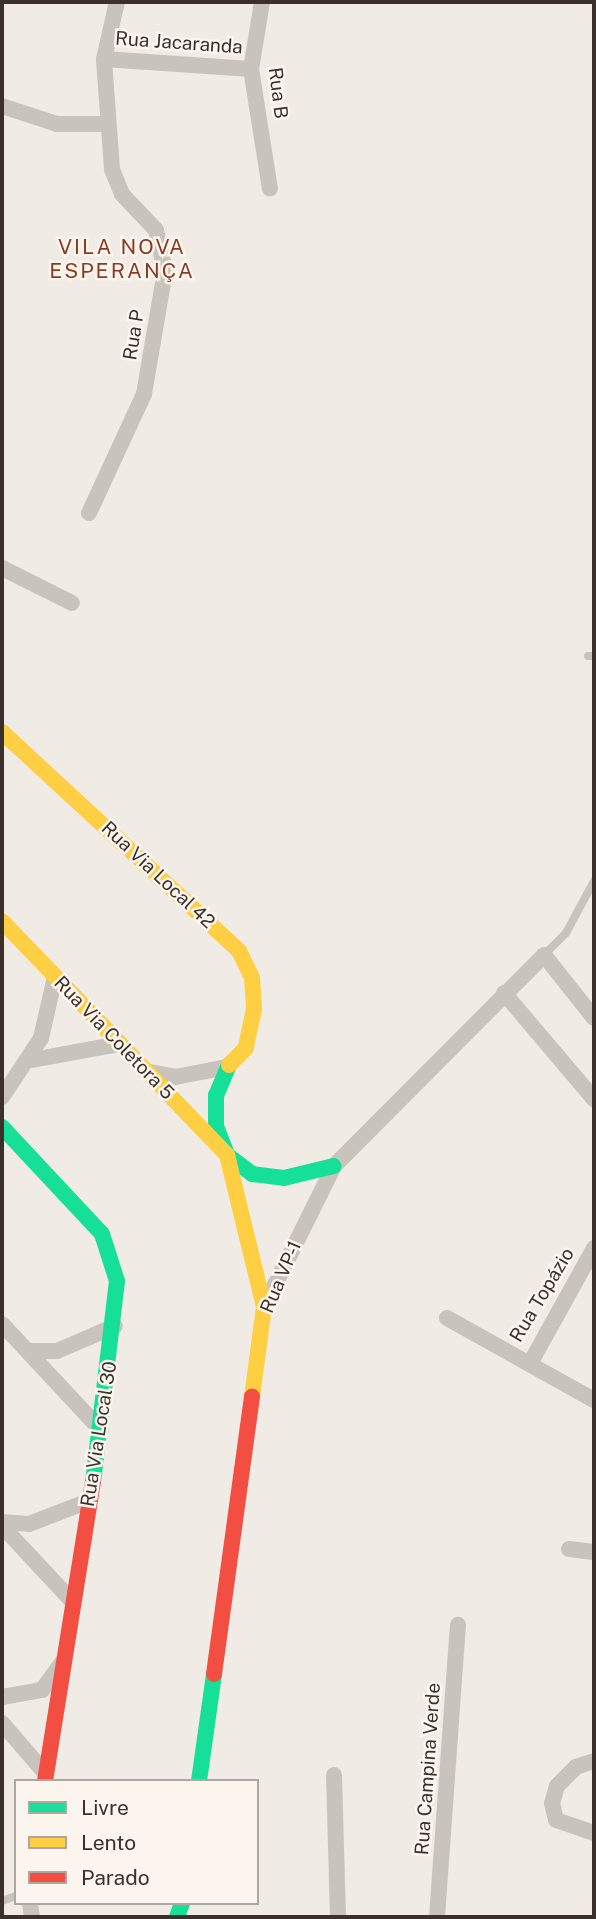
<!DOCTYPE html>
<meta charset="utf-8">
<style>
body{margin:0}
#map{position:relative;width:596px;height:1919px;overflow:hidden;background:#f0ebe5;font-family:"Public Sans",sans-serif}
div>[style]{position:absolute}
.lane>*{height:8px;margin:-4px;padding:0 4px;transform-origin:4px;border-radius:4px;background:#c9c3be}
.street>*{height:16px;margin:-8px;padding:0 8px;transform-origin:8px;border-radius:8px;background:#c9c3be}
.fast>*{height:16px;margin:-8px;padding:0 8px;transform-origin:8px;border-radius:8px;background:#16e098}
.slow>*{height:16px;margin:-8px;padding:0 8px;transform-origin:8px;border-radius:8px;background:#ffcf43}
.jam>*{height:16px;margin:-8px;padding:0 8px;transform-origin:8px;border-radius:8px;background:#f24e42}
span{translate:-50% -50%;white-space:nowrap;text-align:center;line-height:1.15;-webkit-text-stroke:5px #fbf5ee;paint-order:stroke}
.street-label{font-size:19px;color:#3b302b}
.neighbourhood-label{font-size:21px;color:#8c3b22;letter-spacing:2px}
.frame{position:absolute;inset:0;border:4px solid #3b302b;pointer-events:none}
.legend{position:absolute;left:14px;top:1779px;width:245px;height:126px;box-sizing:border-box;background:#fbf5ee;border:2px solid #aea6a0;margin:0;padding:9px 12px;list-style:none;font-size:21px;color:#3b302b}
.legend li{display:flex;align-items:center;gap:14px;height:35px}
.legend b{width:35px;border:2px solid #aea6a0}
</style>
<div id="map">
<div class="lane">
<div style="left:588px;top:656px;width:6px"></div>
<div style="left:544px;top:955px;width:31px;rotate:-45deg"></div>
<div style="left:566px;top:933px;width:59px;rotate:-61.7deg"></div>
<div style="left:2px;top:1901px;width:15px;rotate:-20deg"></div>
</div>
<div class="street">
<div style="left:262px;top:2px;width:68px;rotate:99.3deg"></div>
<div style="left:251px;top:69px;width:121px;rotate:81deg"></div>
<div style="left:104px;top:59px;width:147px;rotate:3.9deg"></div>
<div style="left:2px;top:106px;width:58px;rotate:18.1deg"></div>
<div style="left:57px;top:124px;width:48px"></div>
<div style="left:89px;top:513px;width:131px;rotate:-65.2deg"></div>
<div style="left:144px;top:394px;width:125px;rotate:-80.3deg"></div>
<div style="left:165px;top:271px;width:42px;rotate:-102.4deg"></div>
<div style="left:156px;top:230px;width:50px;rotate:-133.4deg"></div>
<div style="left:122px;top:194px;width:27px;rotate:-112deg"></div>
<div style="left:112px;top:169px;width:110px;rotate:-94.2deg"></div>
<div style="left:104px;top:59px;width:58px;rotate:-77.2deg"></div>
<div style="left:2px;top:568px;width:78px;rotate:26.6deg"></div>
<div style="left:504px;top:993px;width:139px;rotate:49.7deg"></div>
<div style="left:32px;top:1060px;width:88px;rotate:-10.4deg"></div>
<div style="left:145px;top:1071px;width:31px;rotate:11deg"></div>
<div style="left:175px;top:1077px;width:54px;rotate:-10.7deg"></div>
<div style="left:2px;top:1097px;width:71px;rotate:-56.5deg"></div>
<div style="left:41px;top:1038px;width:63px;rotate:-77.1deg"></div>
<div style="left:264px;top:1307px;width:157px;rotate:-63.6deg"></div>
<div style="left:334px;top:1166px;width:298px;rotate:-45.1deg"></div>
<div style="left:544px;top:955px;width:80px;rotate:51.6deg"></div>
<div style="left:447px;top:1318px;width:168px;rotate:29.2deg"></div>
<div style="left:2px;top:1324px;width:145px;rotate:47deg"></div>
<div style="left:28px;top:1351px;width:29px"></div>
<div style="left:57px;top:1351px;width:63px;rotate:-23.3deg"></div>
<div style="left:532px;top:1360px;width:128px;rotate:-61deg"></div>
<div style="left:2px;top:1522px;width:27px;rotate:4deg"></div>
<div style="left:29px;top:1524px;width:64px;rotate:-21deg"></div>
<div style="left:2px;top:1526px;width:103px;rotate:47deg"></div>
<div style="left:569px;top:1549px;width:25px;rotate:7deg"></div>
<div style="left:2px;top:1697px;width:41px;rotate:-9.9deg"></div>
<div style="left:42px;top:1690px;width:36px;rotate:-54deg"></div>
<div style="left:2px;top:1723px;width:67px;rotate:49.2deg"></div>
<div style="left:594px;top:1761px;width:19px;rotate:162deg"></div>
<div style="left:576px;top:1767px;width:27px;rotate:135deg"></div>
<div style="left:557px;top:1786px;width:18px;rotate:106deg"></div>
<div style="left:552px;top:1803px;width:17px;rotate:77deg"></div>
<div style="left:556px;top:1820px;width:40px;rotate:18.9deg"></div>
<div style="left:334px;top:1775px;width:142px;rotate:88.4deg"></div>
<div style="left:30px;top:1903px;width:14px;rotate:82deg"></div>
<div style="left:437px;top:1917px;width:293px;rotate:-85.9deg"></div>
</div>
<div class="fast">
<div style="left:229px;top:1065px;width:33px;rotate:113deg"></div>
<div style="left:216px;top:1095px;width:31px;rotate:90deg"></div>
<div style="left:216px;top:1126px;width:31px;rotate:69deg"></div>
<div style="left:227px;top:1155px;width:31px;rotate:37deg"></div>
<div style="left:252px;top:1174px;width:32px;rotate:7deg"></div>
<div style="left:284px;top:1178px;width:51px;rotate:-13.5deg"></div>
<div style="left:2px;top:1127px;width:146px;rotate:46.9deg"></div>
<div style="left:102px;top:1234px;width:49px;rotate:72.3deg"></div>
<div style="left:117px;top:1281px;width:202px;rotate:96.8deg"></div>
<div style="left:199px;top:1781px;width:108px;rotate:-82deg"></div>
<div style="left:177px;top:1917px;width:15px;rotate:-70deg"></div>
</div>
<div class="slow">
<div style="left:2px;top:732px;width:323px;rotate:42.7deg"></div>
<div style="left:239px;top:951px;width:30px;rotate:64deg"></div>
<div style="left:252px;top:978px;width:31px;rotate:86deg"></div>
<div style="left:254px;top:1009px;width:40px;rotate:102deg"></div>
<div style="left:246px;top:1048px;width:24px;rotate:135deg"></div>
<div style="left:2px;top:921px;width:325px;rotate:46.1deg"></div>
<div style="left:227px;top:1155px;width:156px;rotate:76.3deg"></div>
<div style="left:264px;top:1307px;width:91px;rotate:97.6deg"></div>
</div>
<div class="jam">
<div style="left:214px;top:1674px;width:280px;rotate:-82.2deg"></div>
<div style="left:45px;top:1781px;width:303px;rotate:-80.9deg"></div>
</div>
<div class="street-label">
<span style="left:179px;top:43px;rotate:4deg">Rua Jacaranda</span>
<span style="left:278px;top:93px;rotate:83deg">Rua B</span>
<span style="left:134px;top:335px;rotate:-81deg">Rua P</span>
<span style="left:158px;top:875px;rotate:43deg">Rua Via Local 42</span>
<span style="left:114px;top:1038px;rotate:46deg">Rua Via Coletora 5</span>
<span style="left:281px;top:1277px;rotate:-67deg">Rua VP-1</span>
<span style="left:542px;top:1295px;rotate:-59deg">Rua Topázio</span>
<span style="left:99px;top:1434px;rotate:-81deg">Rua Via Local 30</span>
<span style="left:428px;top:1769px;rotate:-86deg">Rua Campina Verde</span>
</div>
<div class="neighbourhood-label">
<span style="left:122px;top:259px">VILA NOVA<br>ESPERANÇA</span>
</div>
<div class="frame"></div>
<ul class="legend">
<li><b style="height:9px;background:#16e098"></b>Livre</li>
<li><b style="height:9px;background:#ffcf43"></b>Lento</li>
<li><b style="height:9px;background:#f24e42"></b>Parado</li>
</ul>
</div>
